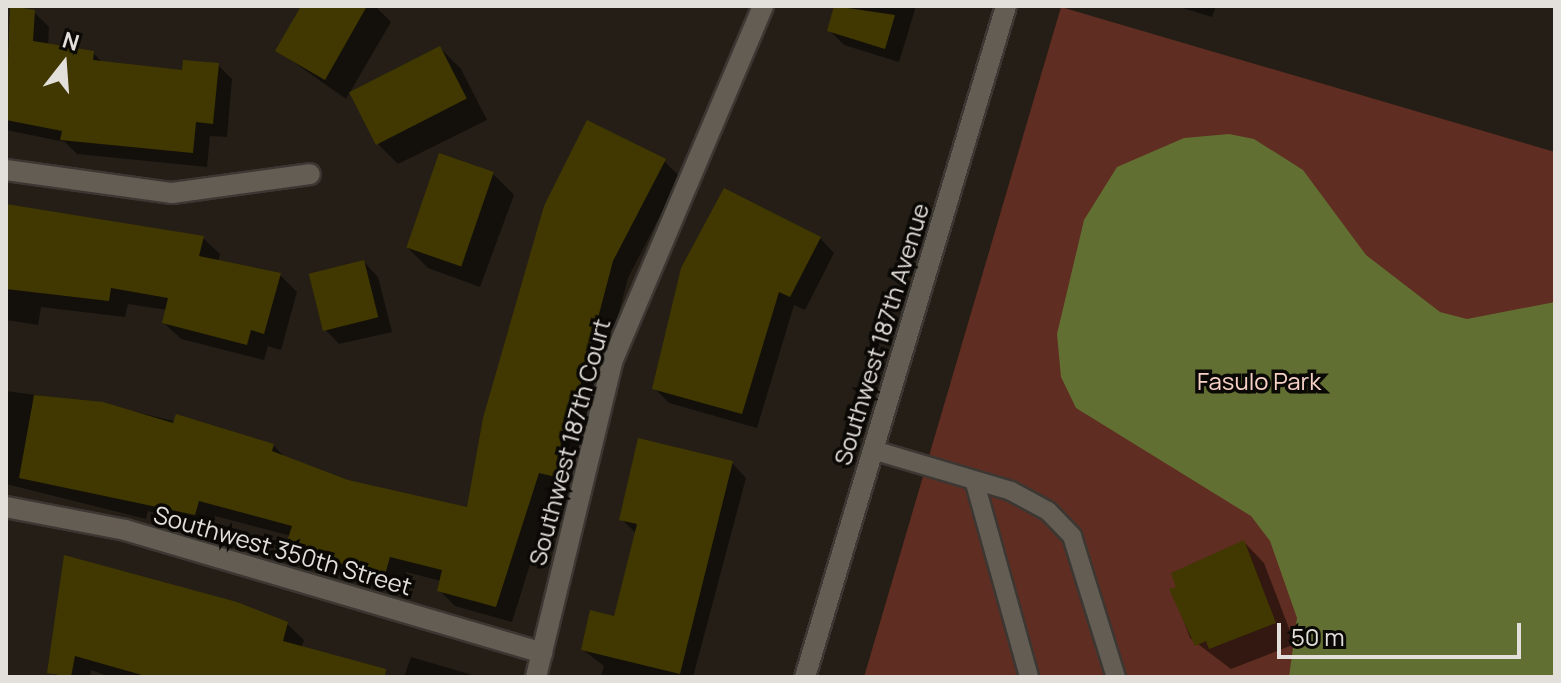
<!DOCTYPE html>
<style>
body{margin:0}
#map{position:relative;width:1561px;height:683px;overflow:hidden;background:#241e16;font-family:Manrope,sans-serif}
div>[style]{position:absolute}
.green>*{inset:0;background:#5f2d21}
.water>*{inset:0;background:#626f32}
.shadow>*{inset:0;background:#0007}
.building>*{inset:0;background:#413801;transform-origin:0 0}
.roads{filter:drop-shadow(2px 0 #3c3732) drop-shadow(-2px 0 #3c3732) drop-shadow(0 2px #3c3732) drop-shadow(0 -2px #3c3732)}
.lane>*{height:18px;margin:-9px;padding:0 9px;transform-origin:9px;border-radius:9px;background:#645d54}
.street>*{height:20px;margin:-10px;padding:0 10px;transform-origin:10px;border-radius:10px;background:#645d54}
.secondary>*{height:20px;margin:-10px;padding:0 10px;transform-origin:10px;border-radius:10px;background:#645d54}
span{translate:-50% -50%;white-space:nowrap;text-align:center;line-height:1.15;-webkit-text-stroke:7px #0b0906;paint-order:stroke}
.street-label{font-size:24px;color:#e3dfda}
.park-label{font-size:24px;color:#f7d0c6}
.frame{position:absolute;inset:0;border:8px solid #e3dfda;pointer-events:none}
.north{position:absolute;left:24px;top:24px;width:80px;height:80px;-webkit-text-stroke:6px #0b0906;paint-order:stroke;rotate:17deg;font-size:22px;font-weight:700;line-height:32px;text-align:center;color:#e3dfda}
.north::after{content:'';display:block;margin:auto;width:28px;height:36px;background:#e3dfda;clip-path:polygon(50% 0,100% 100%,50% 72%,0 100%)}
.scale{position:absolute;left:1277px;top:623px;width:244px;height:36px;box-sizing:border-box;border:4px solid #e3dfda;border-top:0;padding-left:10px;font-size:24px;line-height:28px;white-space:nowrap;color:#e3dfda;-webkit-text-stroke:6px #0b0906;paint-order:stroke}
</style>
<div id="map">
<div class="green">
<div style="clip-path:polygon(1061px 7px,1555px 152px,1555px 677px,864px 677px)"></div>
</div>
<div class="water">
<div style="clip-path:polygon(1229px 134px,1254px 139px,1303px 170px,1366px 255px,1440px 312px,1467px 319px,1555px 302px,1555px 677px,1289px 677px,1297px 618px,1270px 541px,1251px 516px,1076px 408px,1061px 377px,1057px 334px,1084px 220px,1117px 167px,1184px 138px)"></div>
</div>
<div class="shadow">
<div style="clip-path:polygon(304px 6px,375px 6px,391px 22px,346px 99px,278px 51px)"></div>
<div style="clip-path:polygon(837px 6px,916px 6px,899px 62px,844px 45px,829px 30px)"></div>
<div style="clip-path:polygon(1176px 6px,1216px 6px,1212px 17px)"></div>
<div style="clip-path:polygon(11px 8px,34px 12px,49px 27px,48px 46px,93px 53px,103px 63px,183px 73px,218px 65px,232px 79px,227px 137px,210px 136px,207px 167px,77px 154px,65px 142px,6px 130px)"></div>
<div style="clip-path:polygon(440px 48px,461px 69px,487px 120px,398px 164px,377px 143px)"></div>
<div style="clip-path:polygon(664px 161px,680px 177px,628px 278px,572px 492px,554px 488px,512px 622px,455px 606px,439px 590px,441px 581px,406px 572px,400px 592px,304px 560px,288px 544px,291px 536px,215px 516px,211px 530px,148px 511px,146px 519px,6px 484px,6px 391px,103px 404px,273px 445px,287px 459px,348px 482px,469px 509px)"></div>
<div style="clip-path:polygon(493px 174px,514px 195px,480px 287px,428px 268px,407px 247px)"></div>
<div style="clip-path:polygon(6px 206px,203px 238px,220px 254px,218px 262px,280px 275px,297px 292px,281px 350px,268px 346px,264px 360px,181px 339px,164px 323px,167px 310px,128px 304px,125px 317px,41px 307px,38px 325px,6px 320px)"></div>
<div style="clip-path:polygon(820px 238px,834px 253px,805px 310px,794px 305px,757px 428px,669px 403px,654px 388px)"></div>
<div style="clip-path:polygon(364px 262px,378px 277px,392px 332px,339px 344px,325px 329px)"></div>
<div style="clip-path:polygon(732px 463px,746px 478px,693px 677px,601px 677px,604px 666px,583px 650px,615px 619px,637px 534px,621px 519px)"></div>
<div style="clip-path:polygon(1244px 542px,1264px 563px,1295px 644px,1231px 669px,1190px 638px,1172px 590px)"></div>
<div style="clip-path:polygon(66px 558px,287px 624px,304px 640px,301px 648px,366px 677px,111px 677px,91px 670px,90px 677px,54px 677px)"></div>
<div style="clip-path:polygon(411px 657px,479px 677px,404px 677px)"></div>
</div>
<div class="building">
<div style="clip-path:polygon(10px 6px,35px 10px,33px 41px,94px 51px,93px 60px,182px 70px,183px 60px,219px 63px,213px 124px,196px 122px,193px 153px,60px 140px,62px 131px,6px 120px)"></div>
<div style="clip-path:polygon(301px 6px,367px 6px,325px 80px,275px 51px)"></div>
<div style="clip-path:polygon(834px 6px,895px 15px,885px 49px,827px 31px)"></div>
<div style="left:440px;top:46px;width:59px;height:102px;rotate:63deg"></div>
<div style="clip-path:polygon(587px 120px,666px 159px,613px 261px,556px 477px,539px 473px,496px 607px,437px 591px,442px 570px,390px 557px,384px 578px,286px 545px,292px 526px,199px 501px,195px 515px,19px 478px,34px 395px,103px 402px,173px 423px,176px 414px,274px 444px,272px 451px,348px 480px,467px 507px,483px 418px,544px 206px)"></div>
<div style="left:439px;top:153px;width:58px;height:100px;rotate:19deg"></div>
<div style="clip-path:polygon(724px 188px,821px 237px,790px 297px,779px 292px,742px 414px,652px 389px,681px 268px)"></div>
<div style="clip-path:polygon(6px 204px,204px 236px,199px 256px,281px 273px,264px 334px,251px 330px,247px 345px,162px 323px,168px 298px,111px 288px,109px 301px,6px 289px)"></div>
<div style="left:364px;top:260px;width:59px;height:57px;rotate:76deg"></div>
<div style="clip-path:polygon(638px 438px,733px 461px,680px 674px,581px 650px,590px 610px,614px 616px,637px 524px,619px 520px)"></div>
<div style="clip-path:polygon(1244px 540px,1276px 623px,1209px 649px,1206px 641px,1195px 646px,1169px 589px,1176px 587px,1171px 573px)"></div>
<div style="clip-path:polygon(64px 555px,237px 602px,288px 622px,283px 641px,386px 669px,385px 677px,149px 677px,75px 656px,71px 677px,47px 673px)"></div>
</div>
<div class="roads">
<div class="lane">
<div style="left:873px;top:450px;width:144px;rotate:16.5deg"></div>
<div style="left:1011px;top:491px;width:42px;rotate:28.4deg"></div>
<div style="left:1048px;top:511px;width:35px;rotate:46deg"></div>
<div style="left:1072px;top:536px;width:148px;rotate:72.7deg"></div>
<div style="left:975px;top:483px;width:201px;rotate:74.4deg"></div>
</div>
<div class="street">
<div style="left:6px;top:170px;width:168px;rotate:7.9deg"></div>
<div style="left:172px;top:193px;width:139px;rotate:-7.8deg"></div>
<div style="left:6px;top:507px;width:121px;rotate:10.9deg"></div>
<div style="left:125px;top:530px;width:435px;rotate:16.4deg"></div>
<div style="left:536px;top:677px;width:324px;rotate:-76.4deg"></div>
<div style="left:612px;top:362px;width:387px;rotate:-67deg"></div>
</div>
<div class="secondary">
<div style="left:805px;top:677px;width:700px;rotate:-73.32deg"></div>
</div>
</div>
<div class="street-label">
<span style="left:881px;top:334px;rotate:-73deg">Southwest 187th Avenue</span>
<span style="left:569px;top:442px;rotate:-75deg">Southwest 187th Court</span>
<span style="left:283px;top:550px;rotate:16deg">Southwest 350th Street</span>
</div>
<div class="park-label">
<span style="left:1259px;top:381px">Fasulo Park</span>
</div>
<div class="frame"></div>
<div class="north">N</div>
<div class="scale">50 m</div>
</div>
